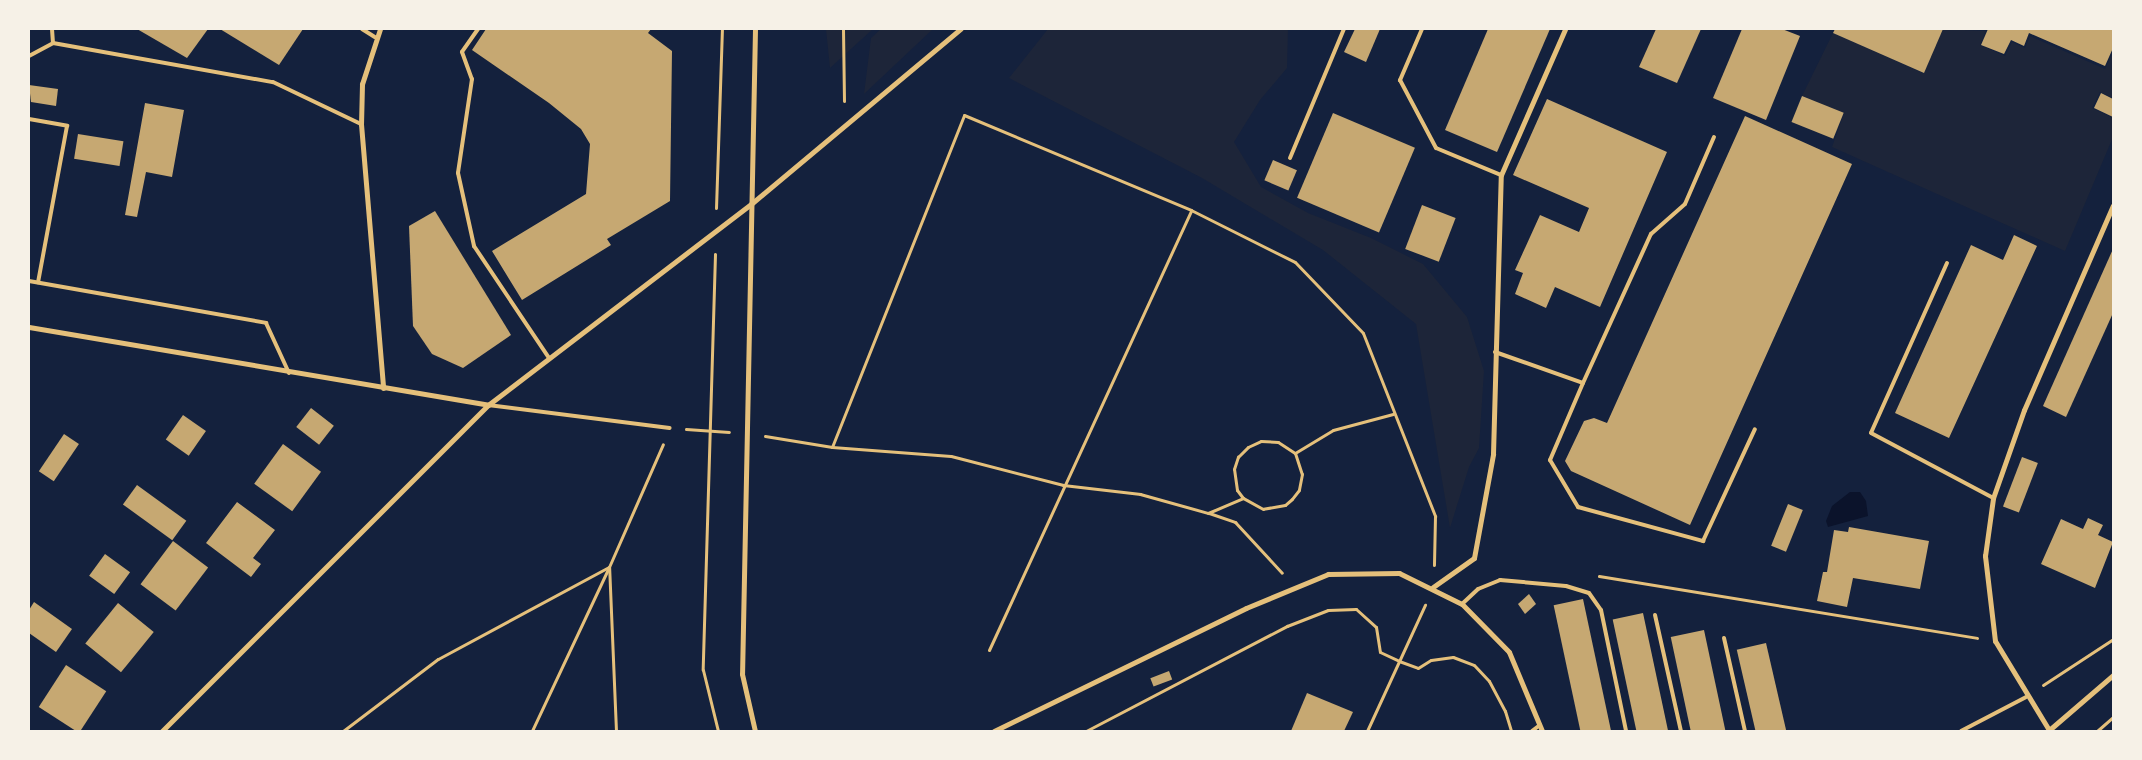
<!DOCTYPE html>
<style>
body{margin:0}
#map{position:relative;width:2142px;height:760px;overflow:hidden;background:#14213d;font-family:Rubik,sans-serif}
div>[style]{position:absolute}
.green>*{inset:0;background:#1d2539}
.water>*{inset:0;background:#0b132b}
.building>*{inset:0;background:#c6a872;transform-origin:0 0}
.path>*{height:3px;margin:-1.5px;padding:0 1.5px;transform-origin:1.5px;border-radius:1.5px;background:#e5c07b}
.service>*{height:4px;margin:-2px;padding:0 2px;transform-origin:2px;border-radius:2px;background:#e5c07b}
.minor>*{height:5px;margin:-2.5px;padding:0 2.5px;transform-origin:2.5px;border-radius:2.5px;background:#e5c07b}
span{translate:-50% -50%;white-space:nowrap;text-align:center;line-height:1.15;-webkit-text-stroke:4.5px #f6f1e7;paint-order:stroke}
.frame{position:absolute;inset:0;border:30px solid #f6f1e7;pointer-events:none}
</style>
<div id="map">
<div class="green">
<div style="clip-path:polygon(826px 29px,873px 29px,830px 68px)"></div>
<div style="clip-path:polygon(881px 29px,933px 29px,864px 94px,871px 38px)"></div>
<div style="clip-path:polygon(1048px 29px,1288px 29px,1287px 68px,1260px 100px,1234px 142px,1261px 187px,1308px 213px,1371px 238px,1423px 264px,1467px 317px,1484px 371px,1479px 448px,1469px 467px,1450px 528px,1416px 324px,1323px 250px,1202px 178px,1009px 78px)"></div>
<div style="clip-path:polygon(1943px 29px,1986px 31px,1980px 45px,2005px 56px,2012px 42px,2025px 48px,2030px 36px,2105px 69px,2113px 52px,2113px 98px,2100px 92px,2092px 108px,2113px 118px,2113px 137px,2065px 251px,1832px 147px,1844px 113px,1802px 96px,1833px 33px,1923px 73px)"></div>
</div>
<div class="water">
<div style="clip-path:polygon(1850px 492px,1860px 492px,1866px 501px,1868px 516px,1828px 527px,1826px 521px,1832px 506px)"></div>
</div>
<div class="building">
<div style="clip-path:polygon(137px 29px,208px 29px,187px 58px)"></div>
<div style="clip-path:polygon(220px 29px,303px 29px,279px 65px)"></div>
<div style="clip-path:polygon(486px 29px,651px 29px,648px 33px,672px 51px,670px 201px,607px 239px,611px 245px,522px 300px,492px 251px,586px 194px,590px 144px,581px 129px,549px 103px,472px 50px)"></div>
<div style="clip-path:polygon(1355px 29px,1380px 29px,1366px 62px,1344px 52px)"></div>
<div style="clip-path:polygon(1488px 29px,1550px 29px,1497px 152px,1445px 130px)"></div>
<div style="clip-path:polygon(1656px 29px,1701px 29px,1677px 83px,1639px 67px)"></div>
<div style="clip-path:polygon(1742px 29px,1782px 29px,1800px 36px,1766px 120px,1713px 98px)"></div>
<div style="clip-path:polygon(1835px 29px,1943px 29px,1924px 73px,1833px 33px)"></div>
<div style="clip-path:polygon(1988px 29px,2113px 29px,2113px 48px,2105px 66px,2029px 33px,2024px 46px,2011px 40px,2004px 54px,1981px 45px)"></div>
<div style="clip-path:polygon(29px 85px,58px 89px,56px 106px,31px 102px)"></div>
<div style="clip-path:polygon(2101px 93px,2113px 99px,2113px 117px,2094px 108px)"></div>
<div style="left:1802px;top:96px;width:45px;height:28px;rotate:22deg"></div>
<div style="clip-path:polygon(1547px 99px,1667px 152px,1600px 307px,1555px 287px,1546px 308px,1515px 294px,1523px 273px,1515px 270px,1540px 215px,1579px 232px,1589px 208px,1513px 175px)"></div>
<div style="clip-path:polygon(145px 103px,184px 110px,172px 177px,146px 172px,137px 217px,125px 215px)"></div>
<div style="left:1333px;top:113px;width:89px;height:92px;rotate:23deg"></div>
<div style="clip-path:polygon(1745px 116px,1852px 164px,1690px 525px,1571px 471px,1565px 461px,1584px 421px,1594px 418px,1607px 423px)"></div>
<div style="left:78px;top:134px;width:46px;height:25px;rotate:9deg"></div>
<div style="left:1273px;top:160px;width:26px;height:22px;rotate:23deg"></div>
<div style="left:1422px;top:205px;width:36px;height:47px;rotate:21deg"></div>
<div style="clip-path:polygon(435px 211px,511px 335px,463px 368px,432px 354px,413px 326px,409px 226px)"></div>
<div style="clip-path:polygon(2014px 235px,2037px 246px,1949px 438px,1895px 413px,1971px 245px,2003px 260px)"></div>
<div style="clip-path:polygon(2113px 249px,2113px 313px,2066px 417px,2043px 406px)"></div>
<div style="left:311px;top:408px;width:29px;height:24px;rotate:38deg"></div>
<div style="left:183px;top:415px;width:28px;height:30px;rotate:35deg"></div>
<div style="left:64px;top:434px;width:18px;height:45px;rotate:34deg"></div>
<div style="left:283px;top:444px;width:47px;height:49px;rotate:36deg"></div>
<div style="left:2022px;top:457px;width:17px;height:53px;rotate:21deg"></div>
<div style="left:137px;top:485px;width:61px;height:24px;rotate:36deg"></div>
<div style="clip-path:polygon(237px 502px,275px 530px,253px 558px,261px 564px,251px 577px,206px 543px)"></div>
<div style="left:1788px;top:504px;width:16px;height:45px;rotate:22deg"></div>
<div style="clip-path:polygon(2088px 518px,2103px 525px,2098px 535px,2113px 542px,2095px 588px,2041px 564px,2061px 519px,2083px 529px)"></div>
<div style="clip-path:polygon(1849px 527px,1929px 541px,1920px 589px,1853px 578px,1847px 607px,1817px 601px,1823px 572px,1827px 572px,1834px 530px,1848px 532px)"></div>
<div style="left:173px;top:541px;width:44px;height:54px;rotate:37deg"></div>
<div style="left:105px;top:554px;width:31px;height:27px;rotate:36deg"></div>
<div style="clip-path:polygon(1529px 594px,1536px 604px,1525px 614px,1518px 604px)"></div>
<div style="left:1583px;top:599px;width:135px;height:30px;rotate:78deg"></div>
<div style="clip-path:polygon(34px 602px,72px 629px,56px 652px,29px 633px,29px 610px)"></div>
<div style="left:118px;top:603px;width:46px;height:52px;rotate:39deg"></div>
<div style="left:1643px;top:613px;width:121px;height:31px;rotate:78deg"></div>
<div style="left:1704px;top:630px;width:103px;height:34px;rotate:78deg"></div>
<div style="left:1766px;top:643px;width:90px;height:30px;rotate:77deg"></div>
<div style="left:66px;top:665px;width:48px;height:50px;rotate:33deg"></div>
<div style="left:1169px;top:671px;width:9px;height:20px;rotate:69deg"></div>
<div style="clip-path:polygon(1307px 693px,1353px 712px,1344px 731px,1291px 731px)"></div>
</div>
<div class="path">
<div style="left:843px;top:29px;width:72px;rotate:89.2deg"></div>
<div style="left:716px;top:208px;width:179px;rotate:-88.1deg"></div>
<div style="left:715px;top:254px;width:416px;rotate:91.7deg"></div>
<div style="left:703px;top:670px;width:63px;rotate:76.2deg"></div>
<div style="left:686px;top:429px;width:43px;rotate:4deg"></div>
<div style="left:765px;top:436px;width:68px;rotate:9.3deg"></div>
<div style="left:832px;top:447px;width:357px;rotate:-68.3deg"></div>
<div style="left:964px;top:115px;width:246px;rotate:22.7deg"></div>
<div style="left:1191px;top:210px;width:116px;rotate:26.6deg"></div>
<div style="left:1295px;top:262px;width:98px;rotate:46.2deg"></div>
<div style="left:1363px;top:333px;width:197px;rotate:68.5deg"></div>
<div style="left:1435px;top:516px;width:49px;rotate:91.2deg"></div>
<div style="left:832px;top:447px;width:119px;rotate:4.3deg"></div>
<div style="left:951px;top:456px;width:116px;rotate:14.5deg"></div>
<div style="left:1063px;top:485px;width:78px;rotate:6.7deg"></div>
<div style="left:1140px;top:494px;width:71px;rotate:15.6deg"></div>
<div style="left:1208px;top:513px;width:38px;rotate:-23deg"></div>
<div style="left:1243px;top:498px;width:10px;rotate:-127deg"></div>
<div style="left:1237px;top:490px;width:21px;rotate:-98deg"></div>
<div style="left:1234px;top:469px;width:13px;rotate:-72deg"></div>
<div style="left:1238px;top:457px;width:14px;rotate:-45deg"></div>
<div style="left:1248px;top:447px;width:14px;rotate:-25deg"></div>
<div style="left:1261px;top:441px;width:17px;rotate:3deg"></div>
<div style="left:1278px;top:442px;width:20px;rotate:33deg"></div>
<div style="left:1295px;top:453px;width:22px;rotate:72deg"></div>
<div style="left:1302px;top:474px;width:16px;rotate:101deg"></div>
<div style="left:1299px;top:490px;width:11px;rotate:128deg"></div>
<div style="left:1292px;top:499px;width:9px;rotate:139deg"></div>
<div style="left:1285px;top:505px;width:22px;rotate:170deg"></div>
<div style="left:1263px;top:509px;width:23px;rotate:-151deg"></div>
<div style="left:1295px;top:453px;width:44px;rotate:-31.2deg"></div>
<div style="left:1333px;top:430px;width:62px;rotate:-14.9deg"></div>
<div style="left:1209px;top:513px;width:28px;rotate:19deg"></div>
<div style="left:1235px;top:522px;width:69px;rotate:47.3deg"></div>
<div style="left:1599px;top:576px;width:383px;rotate:9.3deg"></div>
<div style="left:989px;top:650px;width:484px;rotate:-65.3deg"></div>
<div style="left:2043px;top:685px;width:84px;rotate:-33.3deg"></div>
<div style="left:343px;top:731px;width:119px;rotate:-37.2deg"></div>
<div style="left:438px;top:659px;width:194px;rotate:-28.3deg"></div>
<div style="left:609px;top:567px;width:181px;rotate:115.2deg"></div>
<div style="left:616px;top:731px;width:164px;rotate:-92.4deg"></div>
<div style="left:609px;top:567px;width:134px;rotate:-66.3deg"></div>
<div style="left:1086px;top:731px;width:227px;rotate:-27.6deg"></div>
<div style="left:1287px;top:626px;width:44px;rotate:-21.3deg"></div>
<div style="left:1328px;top:610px;width:28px;rotate:-2deg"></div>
<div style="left:1356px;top:609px;width:27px;rotate:42deg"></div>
<div style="left:1376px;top:627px;width:25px;rotate:81deg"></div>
<div style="left:1380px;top:652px;width:21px;rotate:25deg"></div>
<div style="left:1399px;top:661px;width:20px;rotate:20deg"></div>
<div style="left:1418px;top:668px;width:15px;rotate:-32deg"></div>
<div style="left:1431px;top:660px;width:22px;rotate:-8deg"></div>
<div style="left:1453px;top:657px;width:22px;rotate:21deg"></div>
<div style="left:1474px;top:665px;width:22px;rotate:47deg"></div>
<div style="left:1489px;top:681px;width:34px;rotate:62deg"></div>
<div style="left:1505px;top:711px;width:21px;rotate:73deg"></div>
<div style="left:1367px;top:731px;width:139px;rotate:-65.3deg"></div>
<div style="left:2097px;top:731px;width:21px;rotate:-41deg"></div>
</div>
<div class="service">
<div style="left:52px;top:29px;width:14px;rotate:86deg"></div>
<div style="left:362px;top:29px;width:15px;rotate:32deg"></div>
<div style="left:478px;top:29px;width:28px;rotate:125deg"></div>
<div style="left:462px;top:52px;width:29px;rotate:70deg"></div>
<div style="left:472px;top:79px;width:95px;rotate:98.5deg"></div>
<div style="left:458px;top:173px;width:75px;rotate:77.6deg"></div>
<div style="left:474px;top:246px;width:135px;rotate:56.2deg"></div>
<div style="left:1422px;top:29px;width:56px;rotate:113.3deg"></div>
<div style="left:1400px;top:80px;width:77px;rotate:62.1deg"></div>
<div style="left:1436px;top:148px;width:70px;rotate:22.6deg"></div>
<div style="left:29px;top:56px;width:27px;rotate:-28deg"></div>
<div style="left:53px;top:43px;width:223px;rotate:10.1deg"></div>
<div style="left:273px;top:82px;width:98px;rotate:25.5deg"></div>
<div style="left:29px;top:119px;width:39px;rotate:10deg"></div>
<div style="left:67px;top:126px;width:159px;rotate:100.5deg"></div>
<div style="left:1290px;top:158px;width:140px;rotate:-67.3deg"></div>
<div style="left:1947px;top:263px;width:186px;rotate:114.1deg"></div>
<div style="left:1871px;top:433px;width:138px;rotate:28deg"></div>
<div style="left:29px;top:281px;width:241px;rotate:10deg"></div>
<div style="left:266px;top:323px;width:55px;rotate:65.3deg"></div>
<div style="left:1495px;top:352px;width:93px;rotate:19.4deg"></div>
<div style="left:1583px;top:383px;width:164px;rotate:-65.5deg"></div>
<div style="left:1651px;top:234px;width:45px;rotate:-41.4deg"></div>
<div style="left:1685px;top:204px;width:73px;rotate:-66.6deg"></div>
<div style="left:1583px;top:383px;width:84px;rotate:113.2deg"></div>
<div style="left:1550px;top:460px;width:55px;rotate:59.2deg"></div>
<div style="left:1578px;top:507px;width:130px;rotate:15.2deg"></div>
<div style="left:1703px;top:541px;width:123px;rotate:-65.1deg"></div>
<div style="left:488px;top:405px;width:183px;rotate:7.2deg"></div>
<div style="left:1462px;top:604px;width:22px;rotate:-43deg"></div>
<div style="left:1478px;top:589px;width:24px;rotate:-22deg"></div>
<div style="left:1500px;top:580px;width:66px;rotate:5.2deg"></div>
<div style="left:1566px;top:586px;width:24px;rotate:17deg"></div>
<div style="left:1589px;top:593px;width:21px;rotate:55deg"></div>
<div style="left:1601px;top:610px;width:124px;rotate:78.3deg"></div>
<div style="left:1655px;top:615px;width:119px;rotate:77.4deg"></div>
<div style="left:1724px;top:638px;width:95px;rotate:77.3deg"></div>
<div style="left:1532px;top:731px;width:10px;rotate:-37deg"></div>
<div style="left:1961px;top:731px;width:73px;rotate:-27.6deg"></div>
</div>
<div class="minor">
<div style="left:380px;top:29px;width:58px;rotate:108.1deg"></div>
<div style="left:362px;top:84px;width:40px;rotate:91.4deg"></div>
<div style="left:361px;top:124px;width:265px;rotate:85.2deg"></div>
<div style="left:755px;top:29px;width:645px;rotate:91.15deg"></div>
<div style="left:742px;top:674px;width:58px;rotate:77.2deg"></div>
<div style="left:29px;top:327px;width:466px;rotate:9.6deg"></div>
<div style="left:1433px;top:587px;width:50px;rotate:-35.3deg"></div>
<div style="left:1474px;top:558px;width:106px;rotate:-79.6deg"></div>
<div style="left:1493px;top:454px;width:279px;rotate:-88.4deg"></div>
<div style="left:1501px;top:175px;width:159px;rotate:-66.3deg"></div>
<div style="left:2049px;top:730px;width:104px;rotate:-121.2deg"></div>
<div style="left:1995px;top:641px;width:86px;rotate:-96.7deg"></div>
<div style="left:1985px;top:556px;width:59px;rotate:-82.1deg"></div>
<div style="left:1993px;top:498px;width:93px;rotate:-70.6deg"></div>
<div style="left:2024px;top:410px;width:223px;rotate:-66.5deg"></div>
<div style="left:162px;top:731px;width:461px;rotate:-45deg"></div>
<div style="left:488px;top:405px;width:331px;rotate:-37.4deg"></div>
<div style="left:751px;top:204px;width:273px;rotate:-39.9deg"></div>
<div style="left:994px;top:731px;width:280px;rotate:-26deg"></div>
<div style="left:1246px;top:608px;width:89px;rotate:-22.5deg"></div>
<div style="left:1328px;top:574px;width:71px;rotate:-0.8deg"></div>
<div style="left:1399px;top:573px;width:70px;rotate:26.2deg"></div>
<div style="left:1462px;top:604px;width:67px;rotate:45.6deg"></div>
<div style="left:1509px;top:652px;width:86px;rotate:67.3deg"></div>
<div style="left:2048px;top:731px;width:86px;rotate:-40.7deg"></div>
</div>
<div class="frame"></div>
</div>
